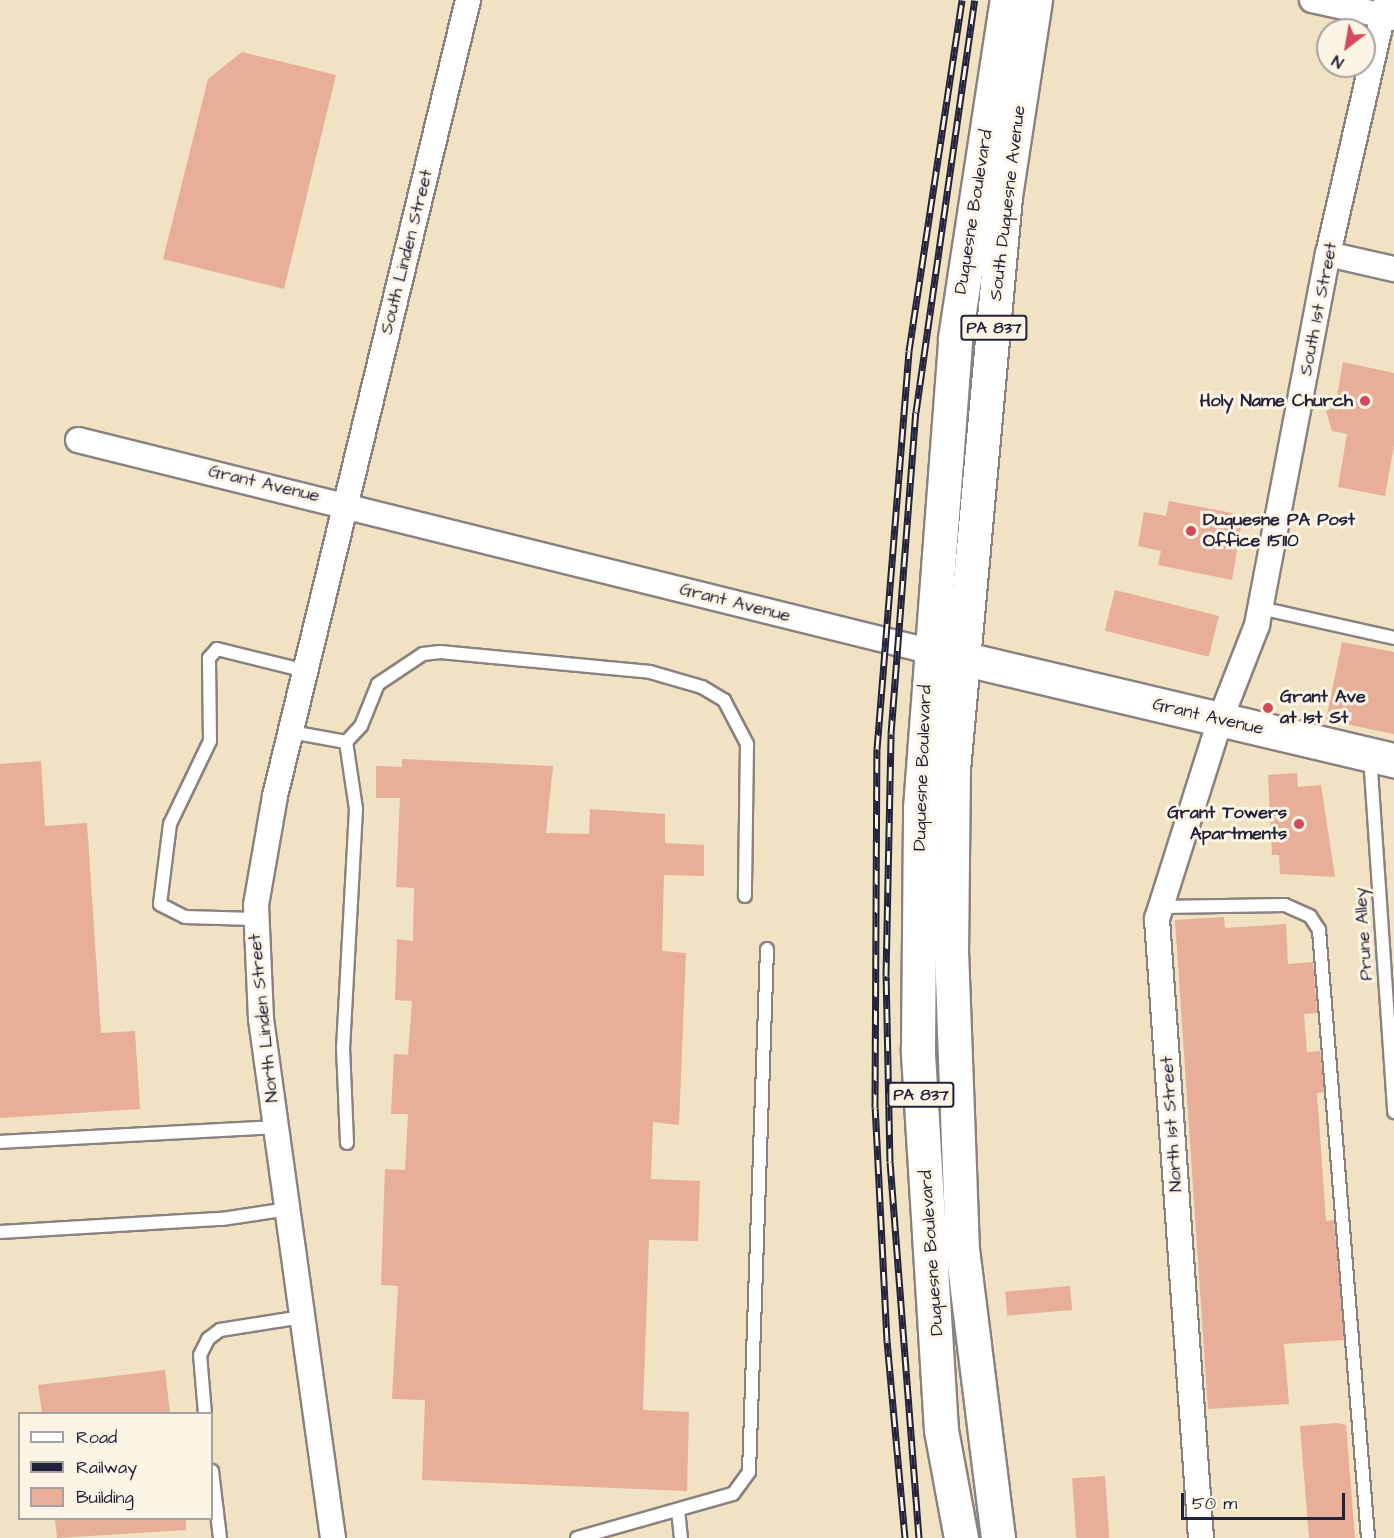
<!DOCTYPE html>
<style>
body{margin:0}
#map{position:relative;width:1394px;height:1538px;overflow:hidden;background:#f0e2c3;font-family:"Architects Daughter",sans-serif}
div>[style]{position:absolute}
.building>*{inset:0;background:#e8ae97;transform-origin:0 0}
.roads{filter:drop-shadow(2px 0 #89827f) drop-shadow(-2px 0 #89827f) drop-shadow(0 2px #89827f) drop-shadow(0 -2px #89827f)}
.lane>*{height:12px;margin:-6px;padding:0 6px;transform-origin:6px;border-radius:6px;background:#fff}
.street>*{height:24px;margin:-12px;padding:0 12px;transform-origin:12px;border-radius:12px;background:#fff}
.secondary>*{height:33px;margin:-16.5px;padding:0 16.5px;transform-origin:16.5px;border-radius:16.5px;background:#fff}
.primary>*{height:33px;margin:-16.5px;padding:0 16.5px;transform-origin:16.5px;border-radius:16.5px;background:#fff}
.rail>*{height:7px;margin-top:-3.5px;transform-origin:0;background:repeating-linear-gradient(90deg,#fcf5e5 0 14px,#22223b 0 28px);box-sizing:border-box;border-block:2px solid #22223b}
.dots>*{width:16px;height:16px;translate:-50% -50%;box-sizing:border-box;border:3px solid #fcf5e5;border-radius:50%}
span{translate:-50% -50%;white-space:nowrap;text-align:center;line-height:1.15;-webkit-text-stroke:6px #fcf5e5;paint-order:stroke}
.shield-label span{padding:2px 4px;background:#fcf5e5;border:2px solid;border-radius:4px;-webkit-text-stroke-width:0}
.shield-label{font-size:16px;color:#22223b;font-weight:700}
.street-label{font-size:18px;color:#22223b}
.poi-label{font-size:18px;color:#22223b;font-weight:700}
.right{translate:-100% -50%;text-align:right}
.left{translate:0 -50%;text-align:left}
.legend{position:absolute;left:18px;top:1412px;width:195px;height:108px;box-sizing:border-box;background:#fcf5e5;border:2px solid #a5a1a1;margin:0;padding:8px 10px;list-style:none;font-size:18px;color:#22223b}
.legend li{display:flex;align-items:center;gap:12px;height:30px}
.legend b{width:30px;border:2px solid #a5a1a1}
.north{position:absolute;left:1316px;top:18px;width:60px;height:60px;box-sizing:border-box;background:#fcf5e5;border:2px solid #a5a1a1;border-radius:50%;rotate:211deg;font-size:16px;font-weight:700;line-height:24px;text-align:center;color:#22223b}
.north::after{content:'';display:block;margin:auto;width:21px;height:27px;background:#d1495b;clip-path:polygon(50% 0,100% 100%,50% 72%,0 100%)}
.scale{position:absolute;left:1181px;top:1493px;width:164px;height:27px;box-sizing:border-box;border:3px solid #22223b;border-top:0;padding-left:8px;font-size:18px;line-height:21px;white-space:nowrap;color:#22223b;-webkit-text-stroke:4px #fcf5e5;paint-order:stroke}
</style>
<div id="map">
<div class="building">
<div style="clip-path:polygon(242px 52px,336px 75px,284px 289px,163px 259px,208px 79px)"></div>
<div style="clip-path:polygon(1343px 362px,1394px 373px,1394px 445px,1385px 496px,1338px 487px,1347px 434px,1332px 431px,1326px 411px,1335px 407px)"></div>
<div style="clip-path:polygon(1169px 501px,1243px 515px,1232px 580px,1158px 565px,1161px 551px,1138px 546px,1144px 512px,1166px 516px)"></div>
<div style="left:1115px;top:590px;width:107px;height:42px;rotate:14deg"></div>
<div style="clip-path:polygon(1342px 642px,1394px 652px,1394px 734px,1326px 720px)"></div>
<div style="clip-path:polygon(402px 759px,553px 766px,546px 833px,589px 834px,590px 809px,665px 814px,665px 843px,704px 845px,704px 876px,664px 875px,662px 951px,686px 953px,679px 1125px,653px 1122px,651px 1179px,700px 1181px,698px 1241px,649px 1240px,643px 1410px,689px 1412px,687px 1491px,422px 1480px,425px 1400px,392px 1399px,398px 1286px,381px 1285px,385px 1169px,405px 1170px,408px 1114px,391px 1114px,394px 1054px,408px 1055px,412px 1001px,395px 1000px,397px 939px,413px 941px,414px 888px,396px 887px,400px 798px,376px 798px,376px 766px,402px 767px)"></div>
<div style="clip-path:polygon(41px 761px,45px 826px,87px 823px,101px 1033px,135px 1031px,140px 1109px,0 1118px,0 764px)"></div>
<div style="clip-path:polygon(1297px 773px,1298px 787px,1321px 785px,1335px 877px,1280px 874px,1279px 855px,1272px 855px,1268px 775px)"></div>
<div style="clip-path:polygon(1224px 917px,1225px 928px,1286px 924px,1288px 964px,1313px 962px,1317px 1013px,1304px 1014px,1307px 1052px,1320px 1051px,1324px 1092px,1317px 1093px,1326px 1221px,1334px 1220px,1344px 1340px,1284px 1344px,1289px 1404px,1208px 1409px,1175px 920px)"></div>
<div style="left:1070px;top:1286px;width:24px;height:65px;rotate:85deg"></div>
<div style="clip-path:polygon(165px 1370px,170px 1413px,42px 1413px,38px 1385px)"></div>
<div style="clip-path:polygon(1337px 1423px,1346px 1425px,1355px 1538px,1309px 1538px,1300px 1426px)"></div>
<div style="left:1105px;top:1476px;width:62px;height:33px;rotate:86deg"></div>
<div style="clip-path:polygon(55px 1518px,186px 1518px,186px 1530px,57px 1538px)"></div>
</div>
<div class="roads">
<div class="lane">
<div style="left:1260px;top:608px;width:137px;rotate:12.6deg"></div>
<div style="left:291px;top:732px;width:56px;rotate:10.3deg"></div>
<div style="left:346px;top:742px;width:22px;rotate:-47deg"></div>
<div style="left:361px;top:726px;width:45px;rotate:-68deg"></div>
<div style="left:378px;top:684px;width:54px;rotate:-33.7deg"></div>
<div style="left:423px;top:654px;width:17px;rotate:-7deg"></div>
<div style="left:440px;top:652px;width:211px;rotate:5.4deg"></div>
<div style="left:650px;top:672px;width:54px;rotate:16.1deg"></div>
<div style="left:702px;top:687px;width:26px;rotate:31deg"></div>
<div style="left:724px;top:700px;width:50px;rotate:62.4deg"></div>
<div style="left:747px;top:744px;width:152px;rotate:90.8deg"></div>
<div style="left:346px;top:742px;width:68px;rotate:81.5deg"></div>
<div style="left:356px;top:809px;width:238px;rotate:93.1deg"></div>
<div style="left:343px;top:1047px;width:96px;rotate:87.6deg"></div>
<div style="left:1370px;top:756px;width:357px;rotate:86.1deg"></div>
<div style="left:1161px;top:907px;width:124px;rotate:-0.9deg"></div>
<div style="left:1285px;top:905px;width:27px;rotate:24deg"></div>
<div style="left:1310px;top:916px;width:17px;rotate:57deg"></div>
<div style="left:1319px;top:930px;width:610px;rotate:85.39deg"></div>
<div style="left:254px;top:919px;width:69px;rotate:-178.3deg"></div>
<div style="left:185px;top:917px;width:28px;rotate:-153deg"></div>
<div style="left:160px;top:904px;width:81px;rotate:-82.9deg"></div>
<div style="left:170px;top:824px;width:92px;rotate:-64.3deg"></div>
<div style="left:210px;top:741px;width:83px;rotate:-90.7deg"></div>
<div style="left:209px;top:658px;width:12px;rotate:-48deg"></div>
<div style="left:217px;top:649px;width:92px;rotate:13.9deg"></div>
<div style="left:0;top:1142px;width:276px;rotate:-3.1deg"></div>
<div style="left:0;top:1232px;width:222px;rotate:-3.4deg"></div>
<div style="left:222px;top:1219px;width:67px;rotate:-8.6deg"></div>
<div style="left:205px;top:1414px;width:59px;rotate:-94.8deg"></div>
<div style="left:200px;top:1355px;width:18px;rotate:-63deg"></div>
<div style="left:208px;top:1339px;width:15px;rotate:-37deg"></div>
<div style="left:220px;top:1330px;width:83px;rotate:-9deg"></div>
<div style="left:212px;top:1471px;width:67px;rotate:83.2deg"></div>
<div style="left:678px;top:1510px;width:28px;rotate:84deg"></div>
<div style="left:577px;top:1538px;width:162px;rotate:-15.8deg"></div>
<div style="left:733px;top:1494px;width:27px;rotate:-54deg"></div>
<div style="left:749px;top:1472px;width:523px;rotate:-88.03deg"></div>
</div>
<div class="street">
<div style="left:1312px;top:0;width:84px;rotate:12.4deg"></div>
<div style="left:1328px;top:254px;width:68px;rotate:12.8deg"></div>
<div style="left:78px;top:440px;width:877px;rotate:13.93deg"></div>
<div style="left:333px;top:1538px;width:524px;rotate:-97.9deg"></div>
<div style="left:261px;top:1019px;width:114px;rotate:-92.5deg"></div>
<div style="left:256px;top:905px;width:111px;rotate:-80.1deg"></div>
<div style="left:275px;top:796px;width:819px;rotate:-76.37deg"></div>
<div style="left:1201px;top:1538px;width:621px;rotate:-94.07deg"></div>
<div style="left:1157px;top:919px;width:209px;rotate:-72.4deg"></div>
<div style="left:1220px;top:720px;width:102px;rotate:-68.7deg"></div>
<div style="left:1257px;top:625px;width:378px;rotate:-79.2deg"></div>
<div style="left:1328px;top:254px;width:261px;rotate:-77.1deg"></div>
</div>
<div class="secondary">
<div style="left:936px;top:652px;width:471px;rotate:13.3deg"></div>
</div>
<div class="primary">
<div style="left:961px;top:1538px;width:110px;rotate:-100.5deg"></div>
<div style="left:941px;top:1430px;width:382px;rotate:-93.5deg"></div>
<div style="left:918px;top:1049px;width:241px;rotate:-89.5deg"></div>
<div style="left:920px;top:808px;width:471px;rotate:-85.7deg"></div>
<div style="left:955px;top:338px;width:342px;rotate:-81.3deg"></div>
<div style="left:998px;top:1538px;width:290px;rotate:-97.1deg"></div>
<div style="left:962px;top:1250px;width:295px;rotate:-92.1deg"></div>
<div style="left:951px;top:955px;width:186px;rotate:-89.4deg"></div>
<div style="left:953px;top:769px;width:575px;rotate:-84.81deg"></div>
<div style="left:1005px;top:196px;width:198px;rotate:-81.3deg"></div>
</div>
</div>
<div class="rail">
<div style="left:905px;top:1538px;width:198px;rotate:-95.2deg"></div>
<div style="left:887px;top:1341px;width:233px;rotate:-92.9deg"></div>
<div style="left:875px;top:1108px;width:359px;rotate:-89.7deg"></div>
<div style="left:877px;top:749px;width:399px;rotate:-85.4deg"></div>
<div style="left:909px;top:351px;width:355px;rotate:-81.4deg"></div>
<div style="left:919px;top:1538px;width:377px;rotate:-94.4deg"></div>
<div style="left:890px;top:1162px;width:186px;rotate:-91.2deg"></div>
<div style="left:886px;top:976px;width:242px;rotate:-88.8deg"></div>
<div style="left:891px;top:734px;width:323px;rotate:-85.6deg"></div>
<div style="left:916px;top:412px;width:416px;rotate:-81.9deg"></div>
</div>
<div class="dots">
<div style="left:1365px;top:401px;background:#d1495b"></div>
<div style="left:1191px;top:531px;background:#d1495b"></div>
<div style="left:1268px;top:708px;background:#d1495b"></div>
<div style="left:1299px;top:824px;background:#d1495b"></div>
</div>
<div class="shield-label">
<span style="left:994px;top:328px">PA 837</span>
<span style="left:921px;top:1095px">PA 837</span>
</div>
<div class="street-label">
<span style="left:1008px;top:203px;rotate:-83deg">South Duquesne Avenue</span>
<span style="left:974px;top:212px;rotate:-81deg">Duquesne Boulevard</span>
<span style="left:407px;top:252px;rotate:-76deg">South Linden Street</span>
<span style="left:1319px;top:309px;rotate:-79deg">South 1st Street</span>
<span style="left:264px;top:484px;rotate:13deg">Grant Avenue</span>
<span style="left:735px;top:603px;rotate:14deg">Grant Avenue</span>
<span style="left:1208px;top:717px;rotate:13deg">Grant Avenue</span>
<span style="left:923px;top:768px;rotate:-88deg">Duquesne Boulevard</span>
<span style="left:1364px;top:934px;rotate:-94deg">Prune Alley</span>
<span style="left:264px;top:1018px;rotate:-96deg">North Linden Street</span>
<span style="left:1172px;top:1124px;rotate:-94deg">North 1st Street</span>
<span style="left:932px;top:1253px;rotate:-94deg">Duquesne Boulevard</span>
</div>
<div class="poi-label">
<span class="right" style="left:1353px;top:401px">Holy Name Church</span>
<span class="left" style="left:1203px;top:531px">Duquesne PA Post<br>Office 15110</span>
<span class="left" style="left:1280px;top:708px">Grant Ave<br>at 1st St</span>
<span class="right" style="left:1287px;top:824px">Grant Towers<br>Apartments</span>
</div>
<ul class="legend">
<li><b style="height:8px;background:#fff"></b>Road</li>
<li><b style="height:8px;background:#22223b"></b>Railway</li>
<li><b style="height:16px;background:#e8ae97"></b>Building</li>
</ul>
<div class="north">N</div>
<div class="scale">50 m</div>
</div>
